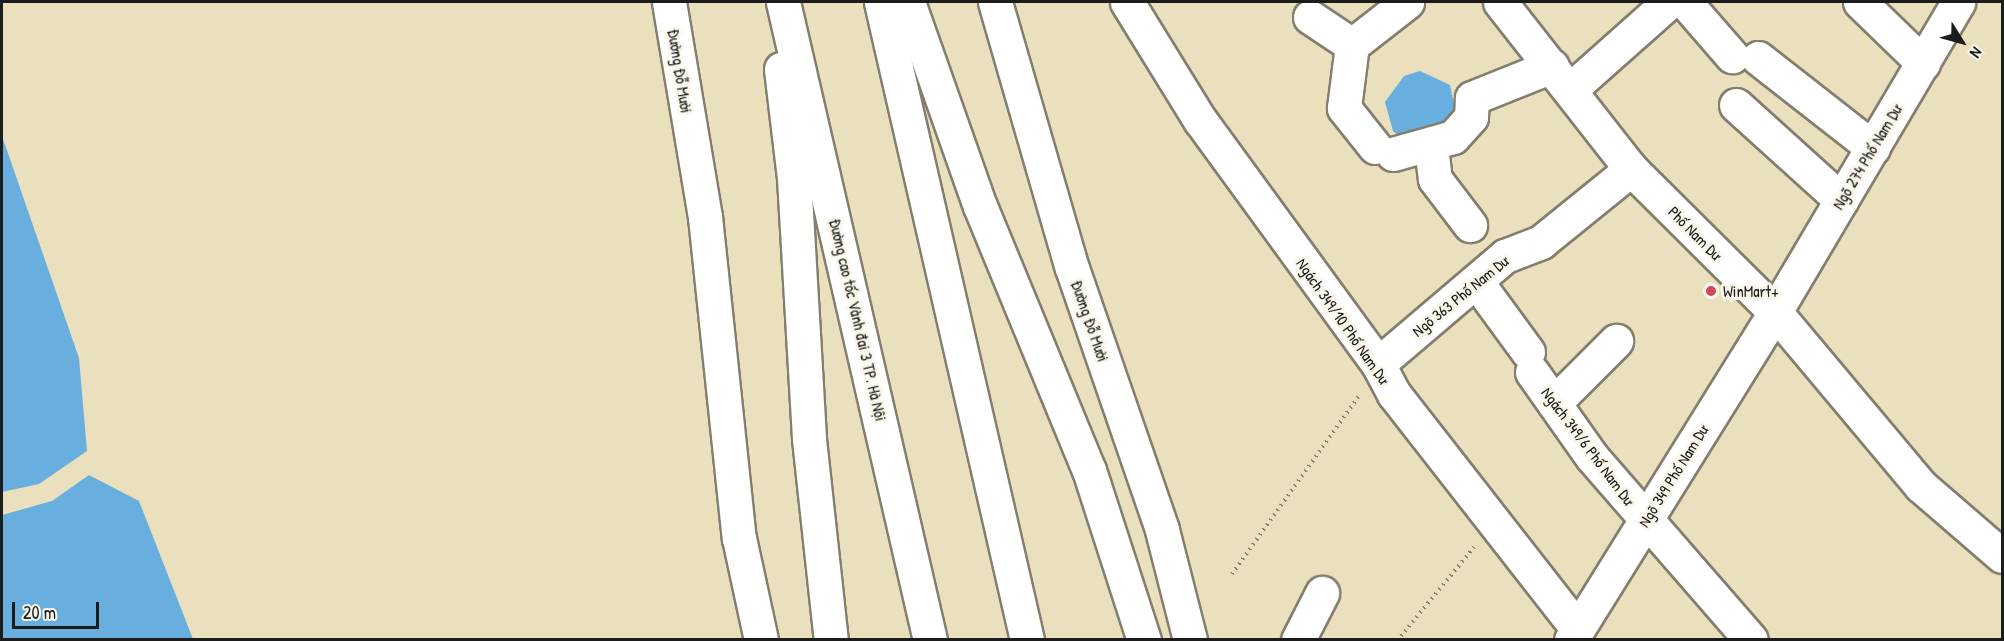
<!DOCTYPE html>
<meta charset="utf-8">
<style>
body{margin:0}
#map{position:relative;width:2004px;height:641px;overflow:hidden;background:#eae0be;font-family:"Patrick Hand",sans-serif}
div>[style]{position:absolute}
.water>*{inset:0;background:#68afdf}
.path>*{height:4px;margin-top:-2px;transform-origin:0;background:repeating-linear-gradient(90deg,#837e6d 0 1.5px,transparent 0 6px)}
.roads{filter:drop-shadow(2px 0 #837e6d) drop-shadow(-2px 0 #837e6d) drop-shadow(0 2px #837e6d) drop-shadow(0 -2px #837e6d)}
.minor>*{height:33px;margin:-16.5px;padding:0 16.5px;transform-origin:16.5px;border-radius:16.5px;background:#fff}
.major>*{height:33px;margin:-16.5px;padding:0 16.5px;transform-origin:16.5px;border-radius:16.5px;background:#fff}
.highway>*{height:33px;margin:-16.5px;padding:0 16.5px;transform-origin:16.5px;border-radius:16.5px;background:#fff}
.dots>*{width:16px;height:16px;translate:-50% -50%;box-sizing:border-box;border:3px solid #fbf7ec;border-radius:50%}
span{translate:-50% -50%;white-space:nowrap;text-align:center;line-height:1.15;-webkit-text-stroke:6px #fbf7ec;paint-order:stroke}
.street-label{font-size:16px;color:#1c1c1c}
.poi-label{font-size:16px;color:#1c1c1c}
.left{translate:0 -50%;text-align:left}
.frame{position:absolute;inset:0;border:3px solid #1c1c1c;pointer-events:none}
.north{position:absolute;left:1932px;top:12px;width:60px;height:60px;-webkit-text-stroke:4px #fbf7ec;paint-order:stroke;rotate:127deg;font-size:16px;font-weight:700;line-height:24px;text-align:center;color:#1c1c1c}
.north::after{content:'';display:block;margin:auto;width:21px;height:27px;background:#1c1c1c;clip-path:polygon(50% 0,100% 100%,50% 72%,0 100%)}
.scale{position:absolute;left:12px;top:602px;width:87px;height:27px;box-sizing:border-box;border:3px solid #1c1c1c;border-top:0;padding-left:8px;font-size:18px;line-height:21px;white-space:nowrap;color:#1c1c1c;-webkit-text-stroke:4px #fbf7ec;paint-order:stroke}
</style>
<div id="map">
<div class="water">
<div style="clip-path:polygon(1420px 71px,1450px 85px,1457px 118px,1406px 141px,1393px 131px,1385px 102px,1404px 76px)"></div>
<div style="clip-path:polygon(2px 136px,79px 358px,87px 451px,39px 484px,2px 492px)"></div>
<div style="clip-path:polygon(89px 475px,139px 501px,193px 639px,2px 639px,2px 515px,52px 501px)"></div>
</div>
<div class="path">
<div style="left:1232px;top:574px;width:219px;rotate:-54.5deg"></div>
<div style="left:1401px;top:636px;width:115px;rotate:-50.6deg"></div>
</div>
<div class="roads">
<div class="minor">
<div style="left:1127px;top:2px;width:139px;rotate:58.3deg"></div>
<div style="left:1200px;top:120px;width:302px;rotate:53.9deg"></div>
<div style="left:1378px;top:364px;width:34px;rotate:62deg"></div>
<div style="left:1394px;top:394px;width:297px;rotate:52deg"></div>
<div style="left:1500px;top:2px;width:212px;rotate:51.9deg"></div>
<div style="left:1631px;top:169px;width:203px;rotate:44.8deg"></div>
<div style="left:1775px;top:312px;width:227px;rotate:50deg"></div>
<div style="left:1921px;top:486px;width:107px;rotate:40.8deg"></div>
<div style="left:1685px;top:2px;width:72px;rotate:49deg"></div>
<div style="left:1860px;top:2px;width:88px;rotate:44.1deg"></div>
<div style="left:1310px;top:17px;width:50px;rotate:33.7deg"></div>
<div style="left:1758px;top:58px;width:146px;rotate:38deg"></div>
<div style="left:1572px;top:88px;width:130px;rotate:-41.6deg"></div>
<div style="left:1736px;top:105px;width:142px;rotate:42.1deg"></div>
<div style="left:1375px;top:147px;width:50px;rotate:-128.5deg"></div>
<div style="left:1344px;top:108px;width:64px;rotate:-82.8deg"></div>
<div style="left:1352px;top:45px;width:70px;rotate:-38deg"></div>
<div style="left:1431px;top:147px;width:32px;rotate:83deg"></div>
<div style="left:1435px;top:179px;width:58px;rotate:52.7deg"></div>
<div style="left:1393px;top:154px;width:62px;rotate:-15.8deg"></div>
<div style="left:1453px;top:137px;width:27px;rotate:-48deg"></div>
<div style="left:1471px;top:117px;width:19px;rotate:-87deg"></div>
<div style="left:1472px;top:98px;width:86px;rotate:-21.8deg"></div>
<div style="left:1476px;top:281px;width:88px;rotate:53.8deg"></div>
<div style="left:1378px;top:364px;width:167px;rotate:-40.4deg"></div>
<div style="left:1505px;top:256px;width:39px;rotate:-21deg"></div>
<div style="left:1541px;top:242px;width:116px;rotate:-39deg"></div>
<div style="left:1532px;top:372px;width:104px;rotate:54.8deg"></div>
<div style="left:1592px;top:457px;width:242px;rotate:49deg"></div>
<div style="left:1554px;top:403px;width:88px;rotate:-45deg"></div>
<div style="left:1298px;top:640px;width:53px;rotate:-62.9deg"></div>
<div style="left:1571px;top:640px;width:386px;rotate:-58.1deg"></div>
<div style="left:1775px;top:312px;width:360px;rotate:-59.4deg"></div>
</div>
<div class="major">
<div style="left:669px;top:2px;width:218px;rotate:80.5deg"></div>
<div style="left:705px;top:217px;width:323px;rotate:84deg"></div>
<div style="left:739px;top:538px;width:104px;rotate:77.8deg"></div>
<div style="left:995px;top:2px;width:277px;rotate:73.9deg"></div>
<div style="left:1072px;top:268px;width:277px;rotate:71deg"></div>
<div style="left:1162px;top:530px;width:114px;rotate:75.7deg"></div>
</div>
<div class="highway">
<div style="left:783px;top:2px;width:655px;rotate:77.03deg"></div>
<div style="left:881px;top:2px;width:654px;rotate:77.11deg"></div>
<div style="left:908px;top:2px;width:216px;rotate:70.6deg"></div>
<div style="left:980px;top:206px;width:286px;rotate:67.6deg"></div>
<div style="left:1089px;top:470px;width:179px;rotate:72.1deg"></div>
<div style="left:781px;top:69px;width:110px;rotate:83.2deg"></div>
<div style="left:794px;top:178px;width:261px;rotate:86.7deg"></div>
<div style="left:809px;top:439px;width:202px;rotate:83.8deg"></div>
</div>
</div>
<div class="dots">
<div style="left:1711px;top:291px;background:#d1495b"></div>
</div>
<div class="street-label">
<span style="left:680px;top:71px;rotate:81deg">Đường Đỗ Mười</span>
<span style="left:1867px;top:157px;rotate:-59deg">Ngõ 274 Phố Nam Dư</span>
<span style="left:1695px;top:233px;rotate:45deg">Phố Nam Dư</span>
<span style="left:1460px;top:296px;rotate:-39deg">Ngõ 363 Phố Nam Dư</span>
<span style="left:858px;top:320px;rotate:77deg">Đường cao tốc Vành đai 3 TP. Hà Nội</span>
<span style="left:1090px;top:321px;rotate:71deg">Đường Đỗ Mười</span>
<span style="left:1343px;top:321px;rotate:55deg">Ngách 349/10 Phố Nam Dư</span>
<span style="left:1588px;top:446px;rotate:53deg">Ngách 349/6 Phố Nam Dư</span>
<span style="left:1673px;top:476px;rotate:-58deg">Ngõ 349 Phố Nam Dư</span>
</div>
<div class="poi-label">
<span class="left" style="left:1723px;top:291px">WinMart+</span>
</div>
<div class="frame"></div>
<div class="north">N</div>
<div class="scale">20 m</div>
</div>
